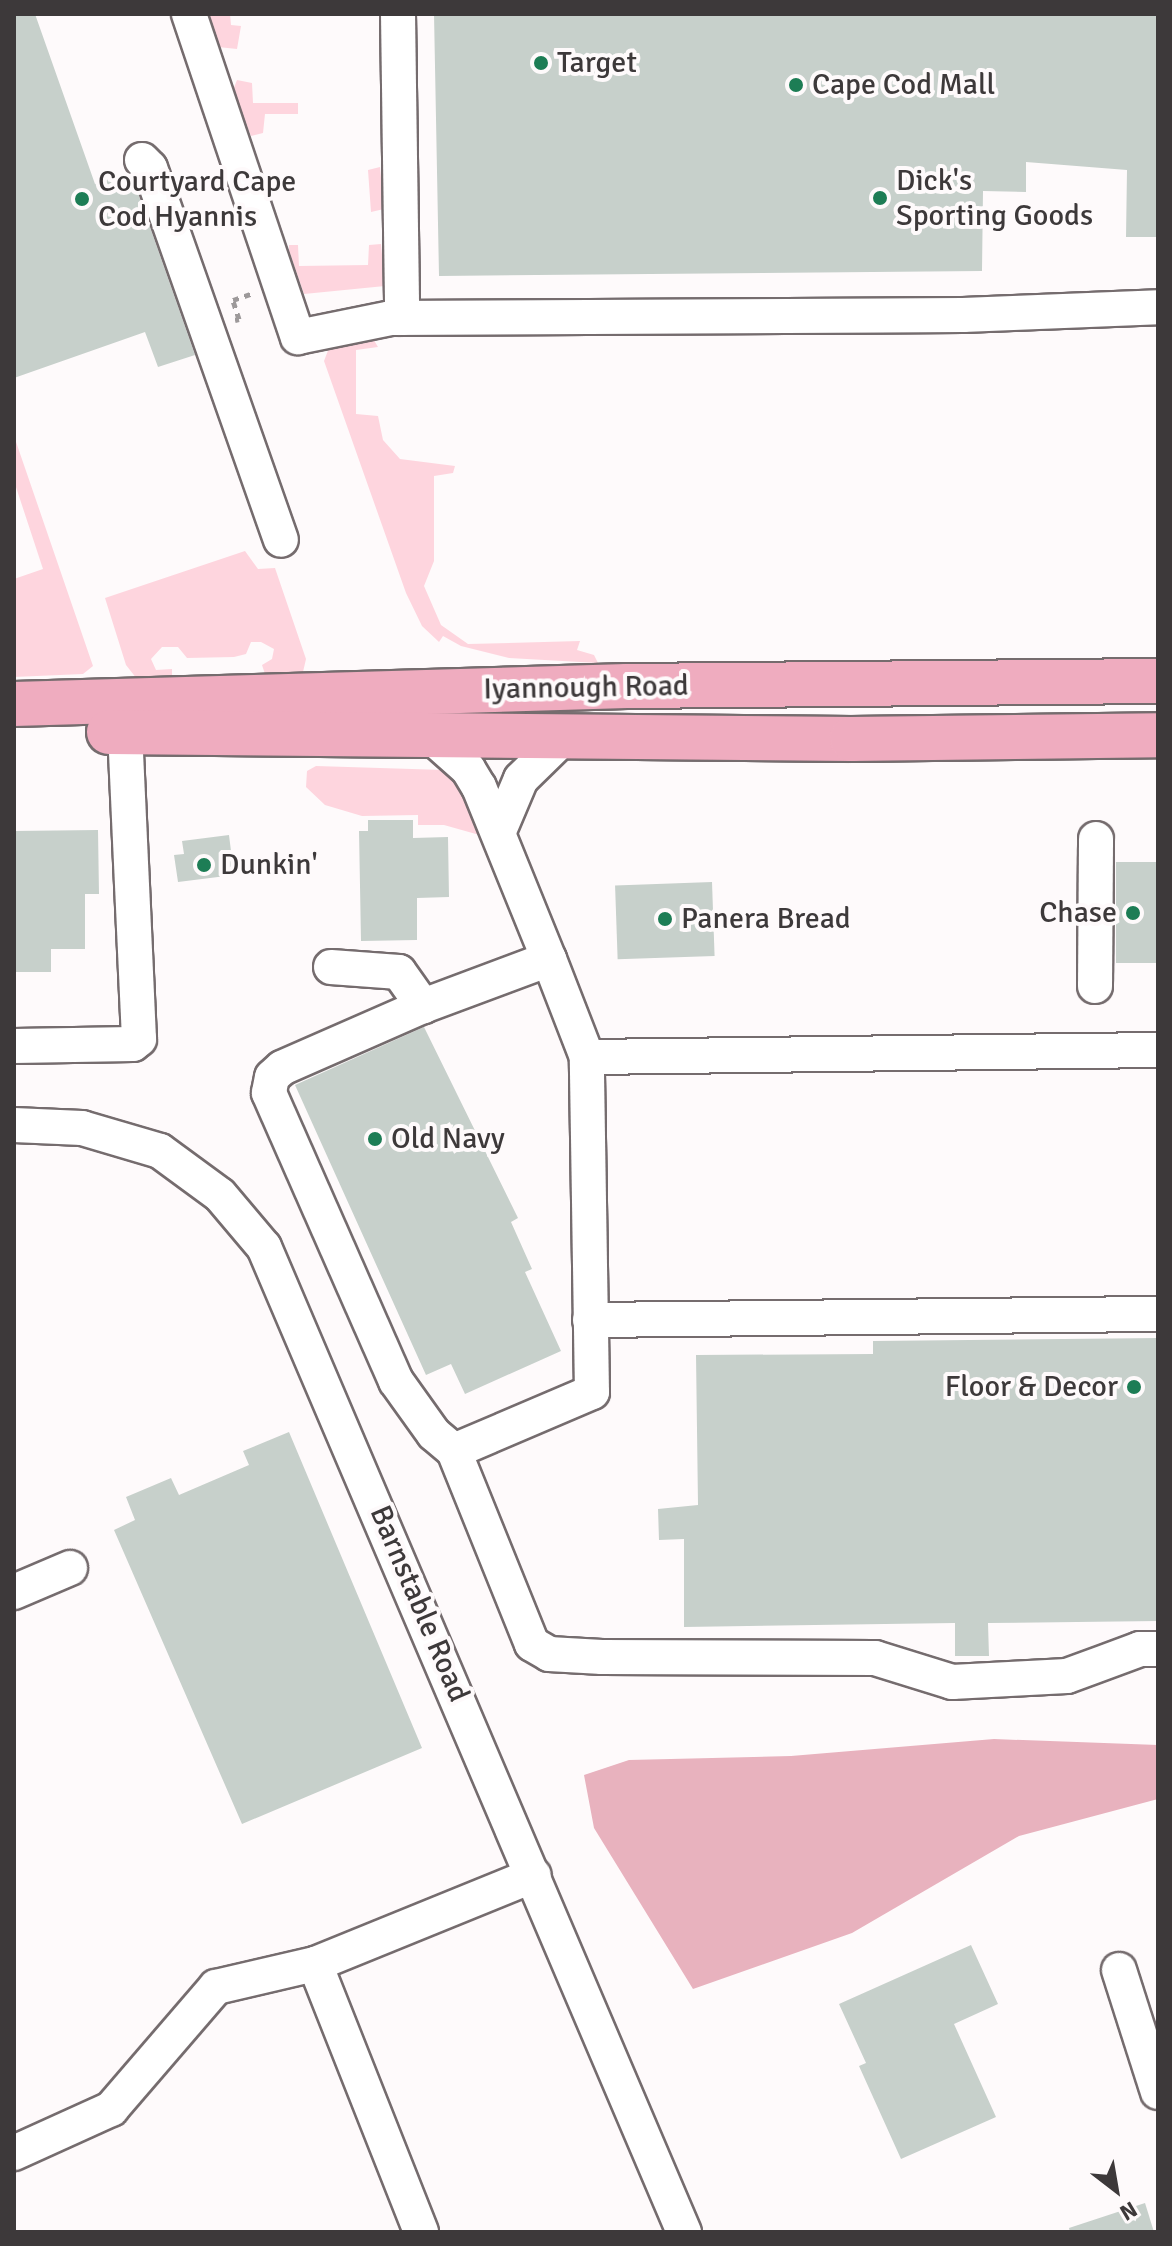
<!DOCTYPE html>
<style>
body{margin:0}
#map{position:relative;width:1172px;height:2246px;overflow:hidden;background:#fefafb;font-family:Signika,sans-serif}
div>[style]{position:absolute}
.green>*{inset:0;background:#fed5de}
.water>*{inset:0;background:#e8b2be}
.building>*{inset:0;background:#c7d0cb;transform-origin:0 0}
.path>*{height:5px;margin-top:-2.5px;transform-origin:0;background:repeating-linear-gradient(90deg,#9d999a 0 6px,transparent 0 12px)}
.roads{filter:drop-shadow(2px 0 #756c6e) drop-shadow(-2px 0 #756c6e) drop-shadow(0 2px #756c6e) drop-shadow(0 -2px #756c6e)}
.minor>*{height:34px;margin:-17px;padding:0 17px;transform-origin:17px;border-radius:17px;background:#fff}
.major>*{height:44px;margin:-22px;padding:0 22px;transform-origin:22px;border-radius:22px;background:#efacbf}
.dots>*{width:22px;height:22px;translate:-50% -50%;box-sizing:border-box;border:4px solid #fefafb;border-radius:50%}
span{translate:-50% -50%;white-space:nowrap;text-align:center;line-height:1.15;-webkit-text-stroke:8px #fefafb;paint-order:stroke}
.poi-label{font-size:30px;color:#3d393a}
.left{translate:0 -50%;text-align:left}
.right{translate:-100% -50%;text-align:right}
.street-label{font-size:30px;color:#3d393a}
.frame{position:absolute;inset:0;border:16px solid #3d393a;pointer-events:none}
.north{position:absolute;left:1076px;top:2150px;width:80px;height:80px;-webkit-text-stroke:6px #fefafb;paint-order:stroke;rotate:149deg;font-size:22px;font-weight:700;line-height:32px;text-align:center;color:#3d393a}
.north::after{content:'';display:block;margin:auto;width:28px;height:36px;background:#3d393a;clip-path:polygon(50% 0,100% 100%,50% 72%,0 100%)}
</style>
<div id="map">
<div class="green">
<div style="clip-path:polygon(207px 14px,230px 14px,231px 25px,241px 26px,237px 49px,218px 47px)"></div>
<div style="clip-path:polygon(237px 80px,252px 83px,253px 103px,298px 103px,298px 114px,265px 114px,263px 133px,251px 136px,233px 90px)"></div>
<div style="clip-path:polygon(380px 167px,384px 209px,371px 212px,368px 170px)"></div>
<div style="clip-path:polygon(381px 244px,385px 286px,304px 294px,289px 251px,289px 245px,298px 245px,299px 266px,368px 265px,369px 245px)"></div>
<div style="clip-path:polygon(372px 337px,378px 347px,356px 350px,356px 414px,378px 416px,383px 440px,400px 459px,455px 466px,453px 473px,434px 476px,434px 561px,424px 586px,441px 625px,468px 644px,580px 641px,577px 650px,594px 655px,598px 663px,509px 658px,461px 646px,443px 636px,439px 642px,422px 626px,406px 593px,324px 361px,329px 348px)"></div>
<div style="clip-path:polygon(14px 436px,93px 666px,83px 674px,14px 677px,14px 579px,43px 569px,14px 481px)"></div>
<div style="clip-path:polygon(245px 551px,258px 569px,275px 568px,306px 659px,303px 672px,266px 677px,262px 665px,272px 659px,274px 649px,261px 642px,251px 642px,246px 654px,234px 657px,187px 658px,178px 647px,162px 647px,151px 659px,156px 670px,172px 669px,172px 676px,137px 679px,126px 665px,105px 598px)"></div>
<div style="clip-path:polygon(316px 766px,444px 770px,464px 780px,483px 836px,444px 825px,418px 825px,418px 815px,362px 816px,325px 805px,306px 787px,307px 771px)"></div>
</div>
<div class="water">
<div style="clip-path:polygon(994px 1739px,1158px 1745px,1158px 1799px,1019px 1836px,852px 1933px,693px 1989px,594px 1828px,584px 1775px,629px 1760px,791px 1756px)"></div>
</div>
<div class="building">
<div style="clip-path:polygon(14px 14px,35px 14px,95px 184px,127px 173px,133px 179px,195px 355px,158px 367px,145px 332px,14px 378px)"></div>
<div style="clip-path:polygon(434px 14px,1158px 14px,1158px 237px,1126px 237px,1127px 170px,1026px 162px,1026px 192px,983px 191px,982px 271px,439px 276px)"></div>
<div style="clip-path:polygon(368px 820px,413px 820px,413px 838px,448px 837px,449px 897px,417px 898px,417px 940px,361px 941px,359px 831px,368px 831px)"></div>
<div style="clip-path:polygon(98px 830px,99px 894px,85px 894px,85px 949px,51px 949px,51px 972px,14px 972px,14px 831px)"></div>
<div style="clip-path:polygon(229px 835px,234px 875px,178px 882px,174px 855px,184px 854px,182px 841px)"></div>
<div style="left:1116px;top:862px;width:42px;height:101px"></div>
<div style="left:712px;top:882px;width:74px;height:97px;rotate:88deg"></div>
<div style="clip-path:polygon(424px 1027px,518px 1218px,511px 1222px,532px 1269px,525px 1272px,561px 1351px,465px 1394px,451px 1364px,426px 1375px,295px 1085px)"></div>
<div style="clip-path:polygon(1158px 1338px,1158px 1621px,988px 1623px,989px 1656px,955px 1656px,955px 1623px,684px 1627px,684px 1539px,659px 1540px,658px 1509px,698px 1505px,696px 1355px,873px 1354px,873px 1341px)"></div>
<div style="clip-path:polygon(289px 1432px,422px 1748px,242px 1824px,114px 1530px,135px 1520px,126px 1497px,171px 1478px,179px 1495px,249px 1465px,243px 1451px)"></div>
<div style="clip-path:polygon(971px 1945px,998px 2004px,954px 2024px,996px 2117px,901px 2159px,859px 2066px,866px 2063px,839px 2004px)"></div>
<div style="clip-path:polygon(1145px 2203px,1154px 2232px,1070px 2232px,1069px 2228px)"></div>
</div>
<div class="path">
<div style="left:235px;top:320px;width:4px;rotate:-14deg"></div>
<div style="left:239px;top:319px;width:20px;rotate:-108deg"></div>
<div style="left:233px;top:300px;width:21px;rotate:-19deg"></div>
</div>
<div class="roads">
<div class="minor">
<div style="left:189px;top:14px;width:341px;rotate:71.4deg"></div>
<div style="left:298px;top:337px;width:95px;rotate:-11.5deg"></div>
<div style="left:391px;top:318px;width:572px;rotate:-0.3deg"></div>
<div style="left:963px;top:315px;width:195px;rotate:-2.3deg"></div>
<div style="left:398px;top:14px;width:304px;rotate:89.2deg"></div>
<div style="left:142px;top:160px;width:11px;rotate:45deg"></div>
<div style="left:150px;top:168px;width:394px;rotate:70.6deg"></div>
<div style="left:433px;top:738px;width:47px;rotate:41.5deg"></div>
<div style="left:468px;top:769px;width:21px;rotate:59deg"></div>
<div style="left:479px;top:787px;width:186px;rotate:67.9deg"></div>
<div style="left:499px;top:831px;width:56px;rotate:-67.1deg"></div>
<div style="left:521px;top:779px;width:59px;rotate:-44.3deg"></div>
<div style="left:331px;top:967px;width:68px;rotate:4.2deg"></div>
<div style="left:399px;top:972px;width:42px;rotate:54.8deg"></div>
<div style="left:1095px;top:986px;width:147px;rotate:-89.6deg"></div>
<div style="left:14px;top:1046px;width:119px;rotate:-1deg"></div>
<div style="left:133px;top:1044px;width:8px;rotate:-40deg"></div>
<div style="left:139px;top:1039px;width:307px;rotate:-92.6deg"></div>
<div style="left:587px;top:1057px;width:571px;rotate:-0.7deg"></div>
<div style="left:14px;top:1125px;width:68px;rotate:2.5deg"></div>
<div style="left:82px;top:1128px;width:81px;rotate:16.4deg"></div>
<div style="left:160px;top:1151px;width:74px;rotate:36.3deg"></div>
<div style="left:220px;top:1195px;width:68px;rotate:49.8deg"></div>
<div style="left:264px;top:1247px;width:1071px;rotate:66.91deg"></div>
<div style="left:590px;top:1320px;width:568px;rotate:-0.61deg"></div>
<div style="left:454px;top:1451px;width:150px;rotate:-23.1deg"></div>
<div style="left:592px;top:1392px;width:335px;rotate:-90.9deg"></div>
<div style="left:587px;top:1057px;width:105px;rotate:-111.2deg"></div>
<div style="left:549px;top:959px;width:134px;rotate:159.5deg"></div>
<div style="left:423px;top:1006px;width:154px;rotate:156.3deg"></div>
<div style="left:282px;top:1068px;width:13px;rotate:138deg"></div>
<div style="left:272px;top:1077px;width:16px;rotate:101deg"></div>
<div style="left:269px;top:1093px;width:315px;rotate:66.2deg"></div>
<div style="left:396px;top:1381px;width:65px;rotate:54.4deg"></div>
<div style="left:434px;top:1434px;width:26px;rotate:40deg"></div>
<div style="left:454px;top:1451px;width:208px;rotate:68deg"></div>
<div style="left:532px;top:1644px;width:20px;rotate:30deg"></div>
<div style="left:549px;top:1654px;width:53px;rotate:3.2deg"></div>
<div style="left:602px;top:1657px;width:273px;rotate:0.2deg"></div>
<div style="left:875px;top:1658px;width:81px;rotate:17.3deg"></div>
<div style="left:952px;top:1682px;width:115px;rotate:-3deg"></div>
<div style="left:1067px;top:1676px;width:78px;rotate:-20.3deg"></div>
<div style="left:1140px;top:1649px;width:18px"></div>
<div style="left:14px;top:1592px;width:61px;rotate:-23.2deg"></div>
<div style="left:315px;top:1964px;width:288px;rotate:68.4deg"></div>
<div style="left:1119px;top:1970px;width:128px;rotate:72.3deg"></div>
<div style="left:14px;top:2153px;width:107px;rotate:-24.4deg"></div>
<div style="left:111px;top:2109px;width:161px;rotate:-49.3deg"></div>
<div style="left:216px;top:1987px;width:102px;rotate:-13.1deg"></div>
<div style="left:315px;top:1964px;width:236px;rotate:-22.1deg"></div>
</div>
<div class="major">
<div style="left:14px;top:704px;width:613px;rotate:-1.68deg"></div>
<div style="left:627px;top:686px;width:531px;rotate:-0.54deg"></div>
<div style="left:109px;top:732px;width:743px;rotate:0.54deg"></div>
<div style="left:852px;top:739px;width:306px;rotate:-0.7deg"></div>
</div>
</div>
<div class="dots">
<div style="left:541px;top:63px;background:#1d7d55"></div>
<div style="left:796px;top:85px;background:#1d7d55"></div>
<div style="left:880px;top:198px;background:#1d7d55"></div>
<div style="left:82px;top:199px;background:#1d7d55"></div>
<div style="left:204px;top:865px;background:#1d7d55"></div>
<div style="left:1133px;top:913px;background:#1d7d55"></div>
<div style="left:665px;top:919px;background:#1d7d55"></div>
<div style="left:375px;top:1139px;background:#1d7d55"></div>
<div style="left:1134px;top:1387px;background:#1d7d55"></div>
</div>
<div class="poi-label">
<span class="left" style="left:557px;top:63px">Target</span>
<span class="left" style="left:812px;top:85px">Cape Cod Mall</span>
<span class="left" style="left:896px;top:198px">Dick's<br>Sporting Goods</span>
<span class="left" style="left:98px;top:199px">Courtyard Cape<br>Cod Hyannis</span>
<span class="left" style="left:220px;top:865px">Dunkin'</span>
<span class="right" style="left:1117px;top:913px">Chase</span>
<span class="left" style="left:681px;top:919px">Panera Bread</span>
<span class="left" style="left:391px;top:1139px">Old Navy</span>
<span class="right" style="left:1118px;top:1387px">Floor &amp; Decor</span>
</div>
<div class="street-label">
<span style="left:586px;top:688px;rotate:-1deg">Iyannough Road</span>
<span style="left:419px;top:1604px;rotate:67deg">Barnstable Road</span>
</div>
<div class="frame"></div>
<div class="north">N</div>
</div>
